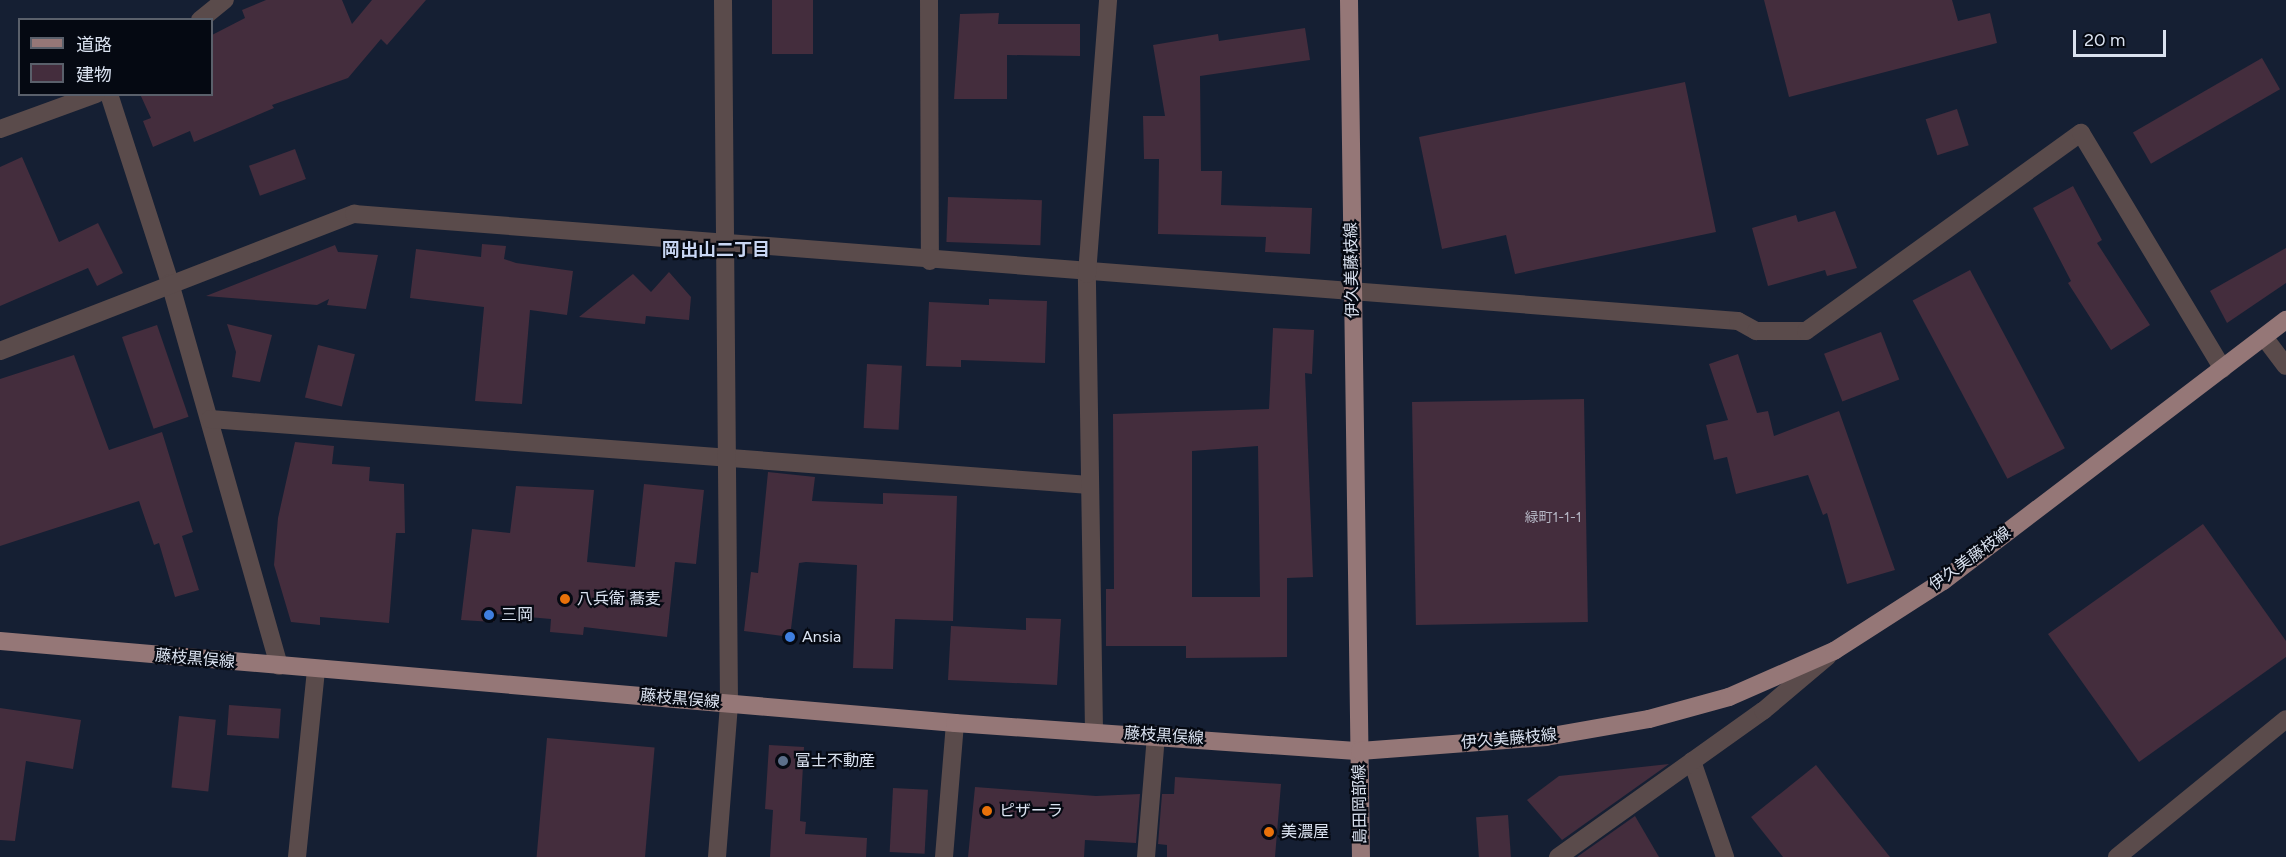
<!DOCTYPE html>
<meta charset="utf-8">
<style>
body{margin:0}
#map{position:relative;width:2286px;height:857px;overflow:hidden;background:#151f33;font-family:Figtree,"Noto Sans JP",sans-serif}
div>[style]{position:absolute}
.building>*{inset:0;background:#442d3d;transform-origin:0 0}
.minor>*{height:18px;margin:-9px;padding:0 9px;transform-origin:9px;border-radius:9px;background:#5a4b4b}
.major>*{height:18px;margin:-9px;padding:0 9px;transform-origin:9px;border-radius:9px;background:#957777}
.dots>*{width:16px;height:16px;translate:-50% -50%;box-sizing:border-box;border:3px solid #050912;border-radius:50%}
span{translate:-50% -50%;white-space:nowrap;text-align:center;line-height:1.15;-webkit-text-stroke:4.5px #050912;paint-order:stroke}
.number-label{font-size:14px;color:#b4b5c3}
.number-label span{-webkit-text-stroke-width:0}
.street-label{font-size:16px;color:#dae2f0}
.poi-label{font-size:16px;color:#dae2f0}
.left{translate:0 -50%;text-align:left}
.neighbourhood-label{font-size:18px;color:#c8d6f3;font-weight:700}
.legend{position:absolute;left:18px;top:18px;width:195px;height:78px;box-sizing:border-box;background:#050912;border:2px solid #5a606b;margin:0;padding:8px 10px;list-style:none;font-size:18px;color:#dae2f0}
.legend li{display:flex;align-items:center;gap:12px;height:30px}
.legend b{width:30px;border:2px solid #5a606b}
.scale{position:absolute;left:2073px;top:30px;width:93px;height:27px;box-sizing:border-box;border:3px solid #dae2f0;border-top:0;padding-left:8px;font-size:18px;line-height:21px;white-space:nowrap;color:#dae2f0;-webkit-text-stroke:4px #050912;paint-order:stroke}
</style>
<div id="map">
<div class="building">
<div style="clip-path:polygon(266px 0,342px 0,352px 24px,372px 0,426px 0,387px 45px,381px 39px,348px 78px,272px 105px,274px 108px,194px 142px,190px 131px,153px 147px,143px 121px,151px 118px,140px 94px,212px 94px,212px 35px,245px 18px,242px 10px)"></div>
<div style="left:772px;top:0;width:41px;height:54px"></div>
<div style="clip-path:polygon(1764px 0,1952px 0,1958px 21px,1990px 13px,1997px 43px,1789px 97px)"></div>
<div style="clip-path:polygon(999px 13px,998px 24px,1080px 24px,1080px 56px,1007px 55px,1007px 99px,954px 99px,960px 14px)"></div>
<div style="clip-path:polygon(1305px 28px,1310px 60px,1200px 76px,1201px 171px,1222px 171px,1221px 205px,1312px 208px,1310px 254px,1265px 252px,1266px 237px,1158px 234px,1159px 159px,1144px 159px,1143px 116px,1165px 116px,1153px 45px,1218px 34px,1219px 41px)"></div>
<div style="left:2262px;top:58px;width:36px;height:149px;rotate:60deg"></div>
<div style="clip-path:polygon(1685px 82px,1716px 232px,1515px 274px,1506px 235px,1442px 249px,1419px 137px)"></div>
<div style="left:1957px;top:109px;width:38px;height:33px;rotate:72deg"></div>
<div style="left:295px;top:149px;width:32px;height:49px;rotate:70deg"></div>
<div style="clip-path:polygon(22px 157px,59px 242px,98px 223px,123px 273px,97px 286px,88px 268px,0 306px,0 167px)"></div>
<div style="clip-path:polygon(2073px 186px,2102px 240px,2097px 243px,2150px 325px,2111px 350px,2068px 283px,2071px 281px,2033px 208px)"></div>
<div style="left:948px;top:197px;width:94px;height:45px;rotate:2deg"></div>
<div style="clip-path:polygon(1835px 211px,1857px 268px,1827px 276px,1825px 270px,1768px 286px,1752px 228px,1796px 215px,1798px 222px)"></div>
<div style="clip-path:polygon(482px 244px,506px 246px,504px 259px,516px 263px,573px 271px,567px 315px,530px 310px,522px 404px,475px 401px,484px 307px,410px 298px,416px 249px,481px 257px)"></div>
<div style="clip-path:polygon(335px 245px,338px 252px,378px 255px,366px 309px,327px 305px,329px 299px,317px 305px,206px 296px)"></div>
<div style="clip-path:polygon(2286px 248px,2286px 283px,2227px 323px,2210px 291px)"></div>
<div style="left:1970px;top:270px;width:202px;height:65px;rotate:62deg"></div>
<div style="clip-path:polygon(669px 272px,691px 297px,689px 320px,646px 316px,645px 324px,579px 317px,633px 274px,651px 292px)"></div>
<div style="clip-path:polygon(989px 299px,1047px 301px,1045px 363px,961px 360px,961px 367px,926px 366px,929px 302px,989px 305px)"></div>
<div style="clip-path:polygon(227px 324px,272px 335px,260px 382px,232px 377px,236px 352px)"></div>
<div style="left:157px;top:325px;width:97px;height:37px;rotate:71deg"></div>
<div style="clip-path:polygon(evenodd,1273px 328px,1314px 330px,1312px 374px,1305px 373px,1313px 577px,1287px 578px,1287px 657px,1186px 658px,1186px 646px,1106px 646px,1106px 589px,1114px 589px,1113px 414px,1269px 409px,1273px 328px,1258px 446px,1260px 597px,1192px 597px,1192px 451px,1258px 446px)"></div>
<div style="left:1881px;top:332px;width:51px;height:61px;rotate:69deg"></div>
<div style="left:318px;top:345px;width:38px;height:54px;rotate:14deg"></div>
<div style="clip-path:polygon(1738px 354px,1757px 413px,1768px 411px,1774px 436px,1839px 411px,1895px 570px,1847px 584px,1827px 513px,1823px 515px,1808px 475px,1736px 494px,1727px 457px,1714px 460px,1706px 425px,1728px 420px,1709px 364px)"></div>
<div style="clip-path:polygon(74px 355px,109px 450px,162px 432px,193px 532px,182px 536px,199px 590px,175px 597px,159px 543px,154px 545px,139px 501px,0 546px,0 379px)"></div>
<div style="left:867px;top:364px;width:35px;height:64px;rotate:3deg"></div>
<div style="left:1584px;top:399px;width:223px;height:172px;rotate:89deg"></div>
<div style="clip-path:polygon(295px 442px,334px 446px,332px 464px,370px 467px,369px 481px,404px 484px,405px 533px,396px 533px,389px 623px,320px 617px,320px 625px,291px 622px,274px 565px,278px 518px)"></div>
<div style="clip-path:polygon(768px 472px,815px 477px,812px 501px,883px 504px,883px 493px,957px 496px,953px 621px,895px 619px,893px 669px,853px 668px,857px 565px,806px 562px,799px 563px,790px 637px,744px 631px,751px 572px,758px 573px)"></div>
<div style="clip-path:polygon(644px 484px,704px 490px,696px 564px,675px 562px,667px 637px,584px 627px,583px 635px,550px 632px,551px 619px,495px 614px,494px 622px,461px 620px,472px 529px,510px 533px,516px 486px,594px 490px,587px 562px,635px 567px)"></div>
<div style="clip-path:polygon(2203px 524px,2286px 641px,2286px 657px,2139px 762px,2048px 634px)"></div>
<div style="clip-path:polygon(1026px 618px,1061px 619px,1057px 685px,948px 680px,951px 626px,1026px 630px)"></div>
<div style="left:229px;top:705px;width:52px;height:30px;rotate:4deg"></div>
<div style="clip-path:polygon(0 708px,81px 720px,73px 769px,26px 761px,15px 841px,0 840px)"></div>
<div style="left:179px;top:716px;width:37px;height:72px;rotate:6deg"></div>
<div style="left:547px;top:738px;width:108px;height:120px;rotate:5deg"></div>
<div style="clip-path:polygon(769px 745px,804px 747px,800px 821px,806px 822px,805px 834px,867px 838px,866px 857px,770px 857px,773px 810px,765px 809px)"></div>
<div style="clip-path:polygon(1669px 764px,1562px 840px,1527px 800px,1559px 776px)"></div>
<div style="clip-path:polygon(1816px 765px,1890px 857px,1783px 857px,1751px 817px)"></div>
<div style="clip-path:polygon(1175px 777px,1281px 784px,1275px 857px,1167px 857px,1167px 845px,1158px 844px,1162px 794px,1174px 794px)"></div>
<div style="clip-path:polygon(975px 787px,1096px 796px,1140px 794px,1136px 843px,1085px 840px,1084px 857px,968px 857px)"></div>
<div style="left:893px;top:788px;width:35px;height:64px;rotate:3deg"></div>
<div style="left:1508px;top:815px;width:42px;height:32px;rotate:86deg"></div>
<div style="clip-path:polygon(1635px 816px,1659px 857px,1577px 857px)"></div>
</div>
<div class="minor">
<div style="left:929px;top:0;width:261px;rotate:89.8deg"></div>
<div style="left:200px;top:20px;width:32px;rotate:-39deg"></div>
<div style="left:109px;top:94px;width:199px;rotate:72.1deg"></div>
<div style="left:170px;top:283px;width:398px;rotate:74.1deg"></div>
<div style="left:0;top:129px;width:102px;rotate:-20deg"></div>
<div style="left:2264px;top:337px;width:36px;rotate:53deg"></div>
<div style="left:0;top:351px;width:380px;rotate:-21.2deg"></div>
<div style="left:354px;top:214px;width:1388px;rotate:4.42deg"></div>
<div style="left:1738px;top:321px;width:21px;rotate:29deg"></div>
<div style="left:1756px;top:331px;width:50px"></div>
<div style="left:1806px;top:331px;width:339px;rotate:-35.8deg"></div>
<div style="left:2081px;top:133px;width:275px;rotate:59deg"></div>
<div style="left:210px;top:419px;width:882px;rotate:4.29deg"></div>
<div style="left:1094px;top:731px;width:457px;rotate:-90.9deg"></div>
<div style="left:1087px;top:274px;width:275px;rotate:-85.6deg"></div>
<div style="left:1692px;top:761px;width:102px;rotate:71deg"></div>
<div style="left:297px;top:857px;width:189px;rotate:-84.2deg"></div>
<div style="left:717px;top:857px;width:154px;rotate:-85.5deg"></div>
<div style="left:729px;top:703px;width:703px;rotate:-90.49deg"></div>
<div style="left:944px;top:857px;width:134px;rotate:-85.3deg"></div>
<div style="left:1146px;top:857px;width:122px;rotate:-85.3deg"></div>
<div style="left:1558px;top:857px;width:252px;rotate:-35.5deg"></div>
<div style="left:1763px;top:711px;width:85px;rotate:-40.2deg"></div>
<div style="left:2117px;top:857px;width:218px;rotate:-39.2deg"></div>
</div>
<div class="major">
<div style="left:1349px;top:0;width:857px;rotate:89.2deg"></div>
<div style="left:0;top:641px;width:959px;rotate:4.91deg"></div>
<div style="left:955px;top:723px;width:406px;rotate:4deg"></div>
<div style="left:1360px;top:751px;width:187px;rotate:-4.3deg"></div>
<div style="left:1546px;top:737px;width:105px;rotate:-9.9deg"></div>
<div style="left:1649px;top:719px;width:83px;rotate:-15.4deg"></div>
<div style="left:1729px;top:697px;width:115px;rotate:-23.7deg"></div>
<div style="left:1834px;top:651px;width:130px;rotate:-32.7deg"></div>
<div style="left:1943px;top:581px;width:431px;rotate:-37.3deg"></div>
</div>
<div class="dots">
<div style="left:565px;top:599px;background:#e8710a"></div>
<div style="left:489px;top:615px;background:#3f7fe0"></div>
<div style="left:790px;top:637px;background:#3f7fe0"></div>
<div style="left:783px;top:761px;background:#5c6f8a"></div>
<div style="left:987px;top:811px;background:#e8710a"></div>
<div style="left:1269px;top:832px;background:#e8710a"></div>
</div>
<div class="number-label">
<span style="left:1553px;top:518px">緑町1-1-1</span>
</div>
<div class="street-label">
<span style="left:1352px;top:270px;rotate:-91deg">伊久美藤枝線</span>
<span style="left:1970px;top:559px;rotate:-36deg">伊久美藤枝線</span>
<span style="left:195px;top:659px;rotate:5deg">藤枝黒俣線</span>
<span style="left:680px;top:699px;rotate:5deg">藤枝黒俣線</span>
<span style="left:1164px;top:736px;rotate:4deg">藤枝黒俣線</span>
<span style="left:1509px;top:739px;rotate:-5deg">伊久美藤枝線</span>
<span style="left:1360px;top:804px;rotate:-91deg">島田岡部線</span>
</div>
<div class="poi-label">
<span class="left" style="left:577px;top:599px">八兵衛 蕎麦</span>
<span class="left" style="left:501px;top:615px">三岡</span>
<span class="left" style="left:802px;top:637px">Ansia</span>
<span class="left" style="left:795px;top:761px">富士不動産</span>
<span class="left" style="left:999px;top:811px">ピザーラ</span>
<span class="left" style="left:1281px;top:832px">美濃屋</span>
</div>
<div class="neighbourhood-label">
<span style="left:716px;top:250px">岡出山二丁目</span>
</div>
<ul class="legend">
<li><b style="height:8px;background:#957777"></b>道路</li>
<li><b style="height:16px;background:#442d3d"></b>建物</li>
</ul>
<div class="scale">20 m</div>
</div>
